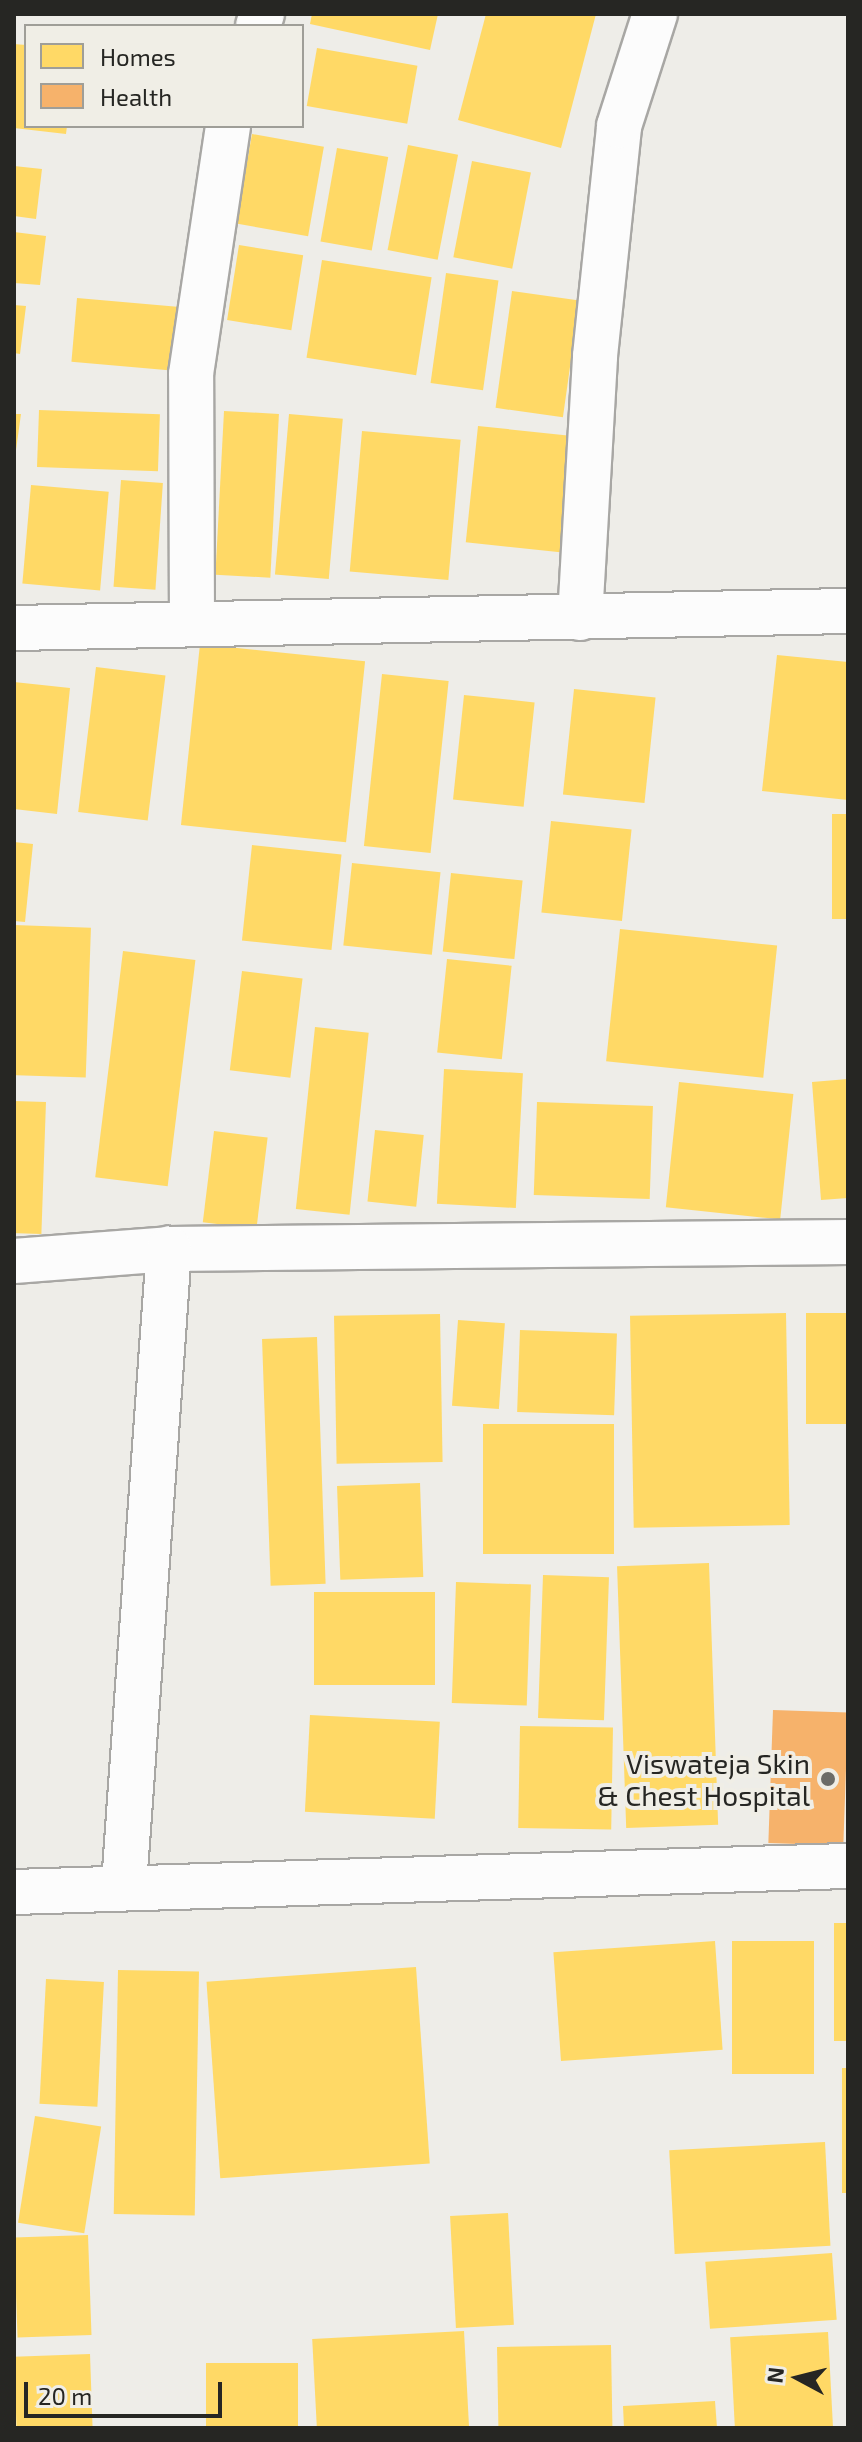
<!DOCTYPE html>
<style>
body{margin:0}
#map{position:relative;width:862px;height:2442px;overflow:hidden;background:#eeede8;font-family:"Exo 2",sans-serif}
div>[style]{position:absolute}
.homes>*{inset:0;background:#ffd966;transform-origin:0 0}
.health>*{inset:0;background:#f6b26b;transform-origin:0 0}
.roads{filter:drop-shadow(2px 0 #a8a7a4) drop-shadow(-2px 0 #a8a7a4) drop-shadow(0 2px #a8a7a4) drop-shadow(0 -2px #a8a7a4)}
.minor>*{height:44px;margin:-22px;padding:0 22px;transform-origin:22px;border-radius:22px;background:#fcfcfc}
.dots>*{width:22px;height:22px;translate:-50% -50%;box-sizing:border-box;border:4px solid #f0eee6;border-radius:50%}
span{translate:-50% -50%;white-space:nowrap;text-align:center;line-height:1.15;-webkit-text-stroke:8px #f0eee6;paint-order:stroke}
.poi-label{font-size:28px;color:#262623}
.right{translate:-100% -50%;text-align:right}
.frame{position:absolute;inset:0;border:16px solid #262623;pointer-events:none}
.legend{position:absolute;left:24px;top:24px;width:280px;height:104px;box-sizing:border-box;background:#f0eee6;border:2px solid #9f9e98;margin:0;padding:10px 14px;list-style:none;font-size:24px;color:#262623}
.legend li{display:flex;align-items:center;gap:16px;height:40px}
.legend b{width:40px;border:2px solid #9f9e98}
.north{position:absolute;left:758px;top:2338px;width:80px;height:80px;-webkit-text-stroke:6px #f0eee6;paint-order:stroke;rotate:277deg;font-size:22px;font-weight:700;line-height:32px;text-align:center;color:#262623}
.north::after{content:'';display:block;margin:auto;width:28px;height:36px;background:#262623;clip-path:polygon(50% 0,100% 100%,50% 72%,0 100%)}
.scale{position:absolute;left:24px;top:2382px;width:198px;height:36px;box-sizing:border-box;border:4px solid #262623;border-top:0;padding-left:10px;font-size:24px;line-height:28px;white-space:nowrap;color:#262623;-webkit-text-stroke:6px #f0eee6;paint-order:stroke}
</style>
<div id="map">
<div class="homes">
<div style="clip-path:polygon(312px 14px,438px 14px,430px 50px,310px 24px)"></div>
<div style="clip-path:polygon(486px 14px,596px 14px,561px 148px,458px 120px)"></div>
<div style="clip-path:polygon(14px 44px,26px 45px,26px 126px,67px 126px,66px 134px,14px 128px)"></div>
<div style="left:317px;top:48px;width:102px;height:59px;rotate:10deg"></div>
<div style="left:252px;top:134px;width:73px;height:91px;rotate:10deg"></div>
<div style="left:408px;top:145px;width:51px;height:107px;rotate:11deg"></div>
<div style="left:337px;top:148px;width:52px;height:95px;rotate:10deg"></div>
<div style="left:472px;top:161px;width:60px;height:98px;rotate:11deg"></div>
<div style="clip-path:polygon(14px 166px,42px 169px,36px 219px,14px 216px)"></div>
<div style="clip-path:polygon(14px 232px,46px 236px,40px 285px,14px 283px)"></div>
<div style="left:239px;top:245px;width:65px;height:76px;rotate:9deg"></div>
<div style="left:322px;top:260px;width:111px;height:99px;rotate:9deg"></div>
<div style="left:446px;top:273px;width:53px;height:111px;rotate:8deg"></div>
<div style="left:512px;top:291px;width:68px;height:118px;rotate:8deg"></div>
<div style="left:77px;top:298px;width:109px;height:64px;rotate:5deg"></div>
<div style="clip-path:polygon(14px 305px,26px 306px,20px 354px,14px 353px)"></div>
<div style="left:39px;top:410px;width:121px;height:57px;rotate:2deg"></div>
<div style="left:224px;top:411px;width:55px;height:164px;rotate:3deg"></div>
<div style="clip-path:polygon(14px 414px,21px 414px,16px 450px,14px 450px)"></div>
<div style="left:289px;top:414px;width:54px;height:161px;rotate:5deg"></div>
<div style="left:478px;top:426px;width:102px;height:117px;rotate:6deg"></div>
<div style="left:362px;top:431px;width:99px;height:141px;rotate:5deg"></div>
<div style="left:121px;top:480px;width:42px;height:107px;rotate:4deg"></div>
<div style="left:31px;top:485px;width:78px;height:99px;rotate:5deg"></div>
<div style="left:200px;top:644px;width:166px;height:182px;rotate:6deg"></div>
<div style="clip-path:polygon(777px 655px,848px 662px,848px 800px,762px 791px)"></div>
<div style="left:96px;top:667px;width:70px;height:146px;rotate:7deg"></div>
<div style="left:382px;top:674px;width:67px;height:173px;rotate:6deg"></div>
<div style="clip-path:polygon(14px 682px,70px 688px,57px 814px,14px 809px)"></div>
<div style="left:574px;top:689px;width:82px;height:106px;rotate:6deg"></div>
<div style="left:464px;top:695px;width:71px;height:105px;rotate:6deg"></div>
<div style="left:832px;top:814px;width:16px;height:105px"></div>
<div style="left:551px;top:821px;width:81px;height:92px;rotate:6deg"></div>
<div style="clip-path:polygon(14px 842px,33px 844px,25px 922px,14px 921px)"></div>
<div style="left:252px;top:845px;width:90px;height:96px;rotate:6deg"></div>
<div style="left:352px;top:863px;width:89px;height:83px;rotate:6deg"></div>
<div style="left:451px;top:873px;width:72px;height:79px;rotate:6deg"></div>
<div style="left:14px;top:925px;width:77px;height:150px;rotate:2deg"></div>
<div style="left:620px;top:929px;width:158px;height:133px;rotate:6deg"></div>
<div style="left:123px;top:951px;width:73px;height:228px;rotate:7deg"></div>
<div style="left:447px;top:959px;width:65px;height:94px;rotate:6deg"></div>
<div style="left:242px;top:971px;width:61px;height:100px;rotate:7deg"></div>
<div style="left:315px;top:1027px;width:54px;height:183px;rotate:6deg"></div>
<div style="left:444px;top:1069px;width:79px;height:135px;rotate:3deg"></div>
<div style="clip-path:polygon(848px 1079px,848px 1198px,821px 1200px,812px 1082px)"></div>
<div style="left:679px;top:1082px;width:115px;height:126px;rotate:6deg"></div>
<div style="left:14px;top:1101px;width:32px;height:132px;rotate:2deg"></div>
<div style="left:537px;top:1102px;width:116px;height:93px;rotate:2deg"></div>
<div style="left:375px;top:1130px;width:49px;height:72px;rotate:6deg"></div>
<div style="left:214px;top:1131px;width:54px;height:92px;rotate:7deg"></div>
<div style="left:786px;top:1313px;width:212px;height:156px;rotate:89deg"></div>
<div style="left:848px;top:1313px;width:111px;height:42px;rotate:90deg"></div>
<div style="left:440px;top:1314px;width:148px;height:106px;rotate:89deg"></div>
<div style="left:458px;top:1320px;width:47px;height:86px;rotate:4deg"></div>
<div style="left:520px;top:1330px;width:97px;height:82px;rotate:2deg"></div>
<div style="left:317px;top:1337px;width:247px;height:55px;rotate:88deg"></div>
<div style="left:483px;top:1424px;width:131px;height:130px"></div>
<div style="left:420px;top:1483px;width:94px;height:83px;rotate:88deg"></div>
<div style="left:709px;top:1563px;width:262px;height:92px;rotate:88deg"></div>
<div style="left:543px;top:1575px;width:66px;height:143px;rotate:2deg"></div>
<div style="left:456px;top:1582px;width:75px;height:121px;rotate:2deg"></div>
<div style="left:314px;top:1592px;width:121px;height:93px"></div>
<div style="left:310px;top:1715px;width:130px;height:97px;rotate:3deg"></div>
<div style="left:520px;top:1726px;width:93px;height:102px;rotate:1deg"></div>
<div style="left:834px;top:1923px;width:14px;height:118px"></div>
<div style="left:715px;top:1941px;width:109px;height:162px;rotate:86deg"></div>
<div style="left:732px;top:1941px;width:82px;height:133px"></div>
<div style="left:416px;top:1967px;width:197px;height:210px;rotate:86deg"></div>
<div style="left:118px;top:1970px;width:81px;height:244px;rotate:1deg"></div>
<div style="left:46px;top:1979px;width:58px;height:125px;rotate:3deg"></div>
<div style="left:842px;top:2068px;width:6px;height:125px"></div>
<div style="left:35px;top:2116px;width:67px;height:108px;rotate:9deg"></div>
<div style="left:825px;top:2142px;width:104px;height:156px;rotate:87deg"></div>
<div style="left:508px;top:2213px;width:112px;height:58px;rotate:87deg"></div>
<div style="left:88px;top:2235px;width:100px;height:74px;rotate:88deg"></div>
<div style="left:832px;top:2253px;width:67px;height:127px;rotate:86deg"></div>
<div style="left:464px;top:2331px;width:97px;height:152px;rotate:87deg"></div>
<div style="left:828px;top:2332px;width:96px;height:98px;rotate:87deg"></div>
<div style="left:611px;top:2345px;width:83px;height:114px;rotate:89deg"></div>
<div style="left:90px;top:2354px;width:74px;height:76px;rotate:88deg"></div>
<div style="left:206px;top:2363px;width:92px;height:65px"></div>
<div style="clip-path:polygon(715px 2401px,717px 2428px,624px 2428px,623px 2406px)"></div>
</div>
<div class="health">
<div style="left:773px;top:1710px;width:75px;height:133px;rotate:2deg"></div>
</div>
<div class="roads">
<div class="minor">
<div style="left:258px;top:26px;width:13px;rotate:-72deg"></div>
<div style="left:580px;top:618px;width:262px;rotate:-86.7deg"></div>
<div style="left:595px;top:356px;width:231px;rotate:-84deg"></div>
<div style="left:619px;top:126px;width:118px;rotate:-72.2deg"></div>
<div style="left:192px;top:624px;width:250px;rotate:-90.2deg"></div>
<div style="left:191px;top:374px;width:251px;rotate:-81.5deg"></div>
<div style="left:14px;top:628px;width:834px;rotate:-1.17deg"></div>
<div style="left:14px;top:1261px;width:155px;rotate:-4.4deg"></div>
<div style="left:169px;top:1249px;width:679px;rotate:-0.59deg"></div>
<div style="left:124px;top:1885px;width:638px;rotate:-85.95deg"></div>
<div style="left:14px;top:1892px;width:834px;rotate:-1.79deg"></div>
</div>
</div>
<div class="dots">
<div style="left:828px;top:1779px;background:#6c6c68"></div>
</div>
<div class="poi-label">
<span class="right" style="left:810px;top:1779px">Viswateja Skin<br>&amp; Chest Hospital</span>
</div>
<div class="frame"></div>
<ul class="legend">
<li><b style="height:22px;background:#ffd966"></b>Homes</li>
<li><b style="height:22px;background:#f6b26b"></b>Health</li>
</ul>
<div class="north">N</div>
<div class="scale">20 m</div>
</div>
